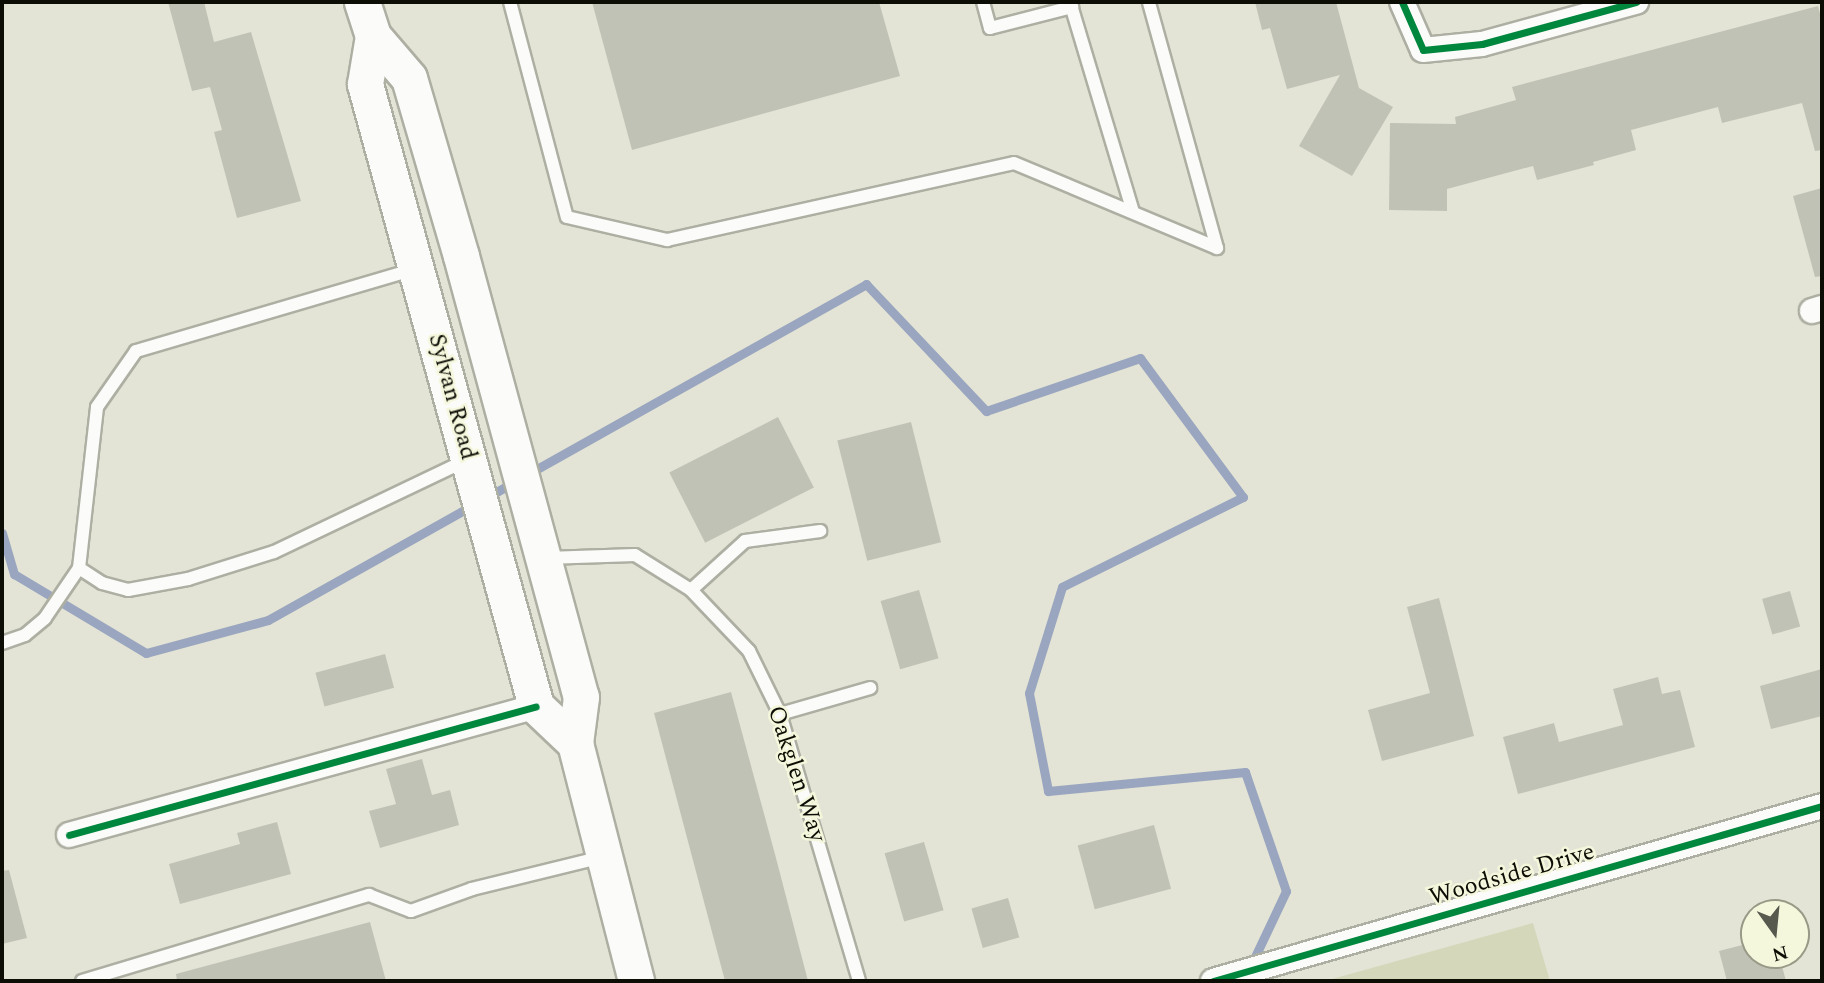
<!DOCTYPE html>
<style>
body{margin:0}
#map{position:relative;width:1824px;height:983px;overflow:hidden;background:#e3e4d5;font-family:Spectral,serif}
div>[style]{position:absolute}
.green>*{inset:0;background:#d5d7ba}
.stream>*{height:9px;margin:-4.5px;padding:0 4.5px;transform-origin:4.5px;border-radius:4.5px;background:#9aa6bf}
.building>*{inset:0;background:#c1c2b6;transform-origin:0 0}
.roads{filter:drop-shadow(2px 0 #aeafa3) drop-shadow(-2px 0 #aeafa3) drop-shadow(0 2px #aeafa3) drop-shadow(0 -2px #aeafa3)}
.service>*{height:12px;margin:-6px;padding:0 6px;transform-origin:6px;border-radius:6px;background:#fbfbf9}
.minor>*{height:24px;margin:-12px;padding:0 12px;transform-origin:12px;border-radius:12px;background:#fbfbf9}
.secondary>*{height:35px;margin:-17.5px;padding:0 17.5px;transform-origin:17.5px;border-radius:17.5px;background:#fbfbf9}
.cycleway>*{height:7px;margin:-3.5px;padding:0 3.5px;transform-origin:3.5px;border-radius:3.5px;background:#00873e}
span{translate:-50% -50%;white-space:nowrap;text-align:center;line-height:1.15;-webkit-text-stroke:5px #f5f7dc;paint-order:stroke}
.street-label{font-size:24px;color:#0c0d05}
.frame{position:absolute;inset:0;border:4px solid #0c0d05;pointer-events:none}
.north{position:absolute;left:1740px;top:899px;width:70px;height:70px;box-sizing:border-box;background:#f5f7dc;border:2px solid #989986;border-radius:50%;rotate:165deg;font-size:19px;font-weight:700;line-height:28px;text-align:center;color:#0c0d05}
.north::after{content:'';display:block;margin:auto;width:24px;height:32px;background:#57584e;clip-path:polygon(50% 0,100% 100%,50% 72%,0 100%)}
</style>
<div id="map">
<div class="green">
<div style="clip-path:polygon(1533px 923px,1550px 981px,1325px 981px)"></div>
</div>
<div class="stream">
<div style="left:528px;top:474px;width:388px;rotate:-29.3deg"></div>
<div style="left:866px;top:284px;width:175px;rotate:46.6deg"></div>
<div style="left:986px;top:411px;width:163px;rotate:-19deg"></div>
<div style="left:1140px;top:358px;width:173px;rotate:53.5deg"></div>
<div style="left:1243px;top:497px;width:202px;rotate:153.6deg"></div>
<div style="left:1062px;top:587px;width:111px;rotate:107.3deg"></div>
<div style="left:1029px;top:693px;width:100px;rotate:79deg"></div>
<div style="left:1048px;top:791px;width:198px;rotate:-5.5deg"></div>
<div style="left:1245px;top:772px;width:126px;rotate:71deg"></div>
<div style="left:1286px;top:891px;width:84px;rotate:115.3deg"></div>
<div style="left:486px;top:498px;width:34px;rotate:-30deg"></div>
<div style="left:2px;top:533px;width:43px;rotate:73.7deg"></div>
<div style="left:14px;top:574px;width:154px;rotate:30.9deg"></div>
<div style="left:146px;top:653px;width:126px;rotate:-15.1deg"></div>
<div style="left:268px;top:620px;width:235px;rotate:-29.3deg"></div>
</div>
<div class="building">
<div style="clip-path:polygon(168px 2px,204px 2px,214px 42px,251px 32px,301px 201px,237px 218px,214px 132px,222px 130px,210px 87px,192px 91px)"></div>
<div style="clip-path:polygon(592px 2px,879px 2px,900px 76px,632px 150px)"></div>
<div style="clip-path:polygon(1255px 2px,1336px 2px,1359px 88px,1393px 107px,1352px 176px,1299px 146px,1340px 75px,1287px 89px,1270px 28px,1262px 30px)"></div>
<div style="clip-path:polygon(1818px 6px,1822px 21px,1822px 150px,1815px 151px,1802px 103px,1722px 123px,1718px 107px,1631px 130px,1636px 150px,1593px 162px,1594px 165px,1537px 180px,1533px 166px,1447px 189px,1447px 211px,1389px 210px,1390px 123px,1456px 124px,1455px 117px,1516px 100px,1512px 87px)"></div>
<div style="clip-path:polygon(1822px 188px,1822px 276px,1815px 277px,1793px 196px)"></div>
<div style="left:778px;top:417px;width:79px;height:122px;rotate:63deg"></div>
<div style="left:911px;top:422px;width:124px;height:76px;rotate:76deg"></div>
<div style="left:919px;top:590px;width:71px;height:40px;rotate:74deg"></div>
<div style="left:1790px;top:591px;width:37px;height:29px;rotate:74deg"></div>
<div style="clip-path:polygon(1439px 598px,1474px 736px,1382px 761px,1368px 710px,1430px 693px,1407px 607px)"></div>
<div style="left:385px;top:654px;width:35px;height:72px;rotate:75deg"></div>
<div style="clip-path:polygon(1822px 669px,1822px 716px,1771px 729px,1760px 686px)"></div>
<div style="clip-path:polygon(1658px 677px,1662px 694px,1680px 690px,1695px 747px,1518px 794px,1503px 737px,1554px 723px,1559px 742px,1623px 725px,1613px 689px)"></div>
<div style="clip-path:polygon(731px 692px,776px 858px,808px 981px,725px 981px,708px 917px,654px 713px)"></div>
<div style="clip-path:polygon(422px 759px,432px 795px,450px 790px,459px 825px,380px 848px,369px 811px,396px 804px,386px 769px)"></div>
<div style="clip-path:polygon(277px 822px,291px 874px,180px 904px,169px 864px,240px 844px,237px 833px)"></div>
<div style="left:1154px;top:825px;width:66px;height:79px;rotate:75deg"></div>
<div style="left:924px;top:842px;width:71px;height:41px;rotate:74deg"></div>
<div style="clip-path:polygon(9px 870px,27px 938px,2px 944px,2px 871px)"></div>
<div style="left:1008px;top:898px;width:41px;height:38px;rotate:74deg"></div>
<div style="clip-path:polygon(370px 922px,386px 981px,177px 981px,176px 974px)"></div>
<div style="clip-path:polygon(1754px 942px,1754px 955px,1779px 955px,1786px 981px,1727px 981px,1719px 951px)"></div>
</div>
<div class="roads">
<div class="service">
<div style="left:510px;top:2px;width:222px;rotate:75.2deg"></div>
<div style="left:567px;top:217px;width:103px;rotate:13deg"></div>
<div style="left:667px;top:240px;width:355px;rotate:-12.5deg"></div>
<div style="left:1014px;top:163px;width:220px;rotate:22.7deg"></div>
<div style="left:1217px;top:248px;width:255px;rotate:-105.5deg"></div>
<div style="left:983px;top:2px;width:27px;rotate:75deg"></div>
<div style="left:990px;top:28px;width:85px;rotate:-14.4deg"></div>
<div style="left:1070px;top:2px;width:219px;rotate:73.3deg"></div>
<div style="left:546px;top:558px;width:89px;rotate:-1.9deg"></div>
<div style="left:635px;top:555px;width:66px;rotate:32deg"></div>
<div style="left:691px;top:590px;width:84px;rotate:46.4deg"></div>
<div style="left:749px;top:651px;width:70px;rotate:63.8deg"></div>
<div style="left:780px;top:714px;width:278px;rotate:73.5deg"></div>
<div style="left:79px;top:568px;width:27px;rotate:33deg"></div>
<div style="left:102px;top:583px;width:27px;rotate:15deg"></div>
<div style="left:128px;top:590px;width:61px;rotate:-10.4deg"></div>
<div style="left:188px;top:579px;width:90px;rotate:-17.4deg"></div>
<div style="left:274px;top:552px;width:214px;rotate:-25.5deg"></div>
<div style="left:691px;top:590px;width:73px;rotate:-42.2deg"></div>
<div style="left:745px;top:541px;width:76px;rotate:-7.6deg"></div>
<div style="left:2px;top:643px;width:24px;rotate:-19deg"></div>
<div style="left:25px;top:635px;width:26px;rotate:-40deg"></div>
<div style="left:45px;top:618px;width:60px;rotate:-55.8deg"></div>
<div style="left:79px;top:568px;width:162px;rotate:-83.6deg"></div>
<div style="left:97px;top:407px;width:68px;rotate:-55.1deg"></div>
<div style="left:136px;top:351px;width:291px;rotate:-16.4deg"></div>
<div style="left:780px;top:714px;width:94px;rotate:-16.1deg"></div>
<div style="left:82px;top:981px;width:300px;rotate:-16.7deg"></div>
<div style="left:369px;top:895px;width:45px;rotate:20.9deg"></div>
<div style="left:411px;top:911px;width:65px;rotate:-19.8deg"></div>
<div style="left:472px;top:889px;width:134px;rotate:-13.8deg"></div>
</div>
<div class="minor">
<div style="left:1402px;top:2px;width:52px;rotate:66.4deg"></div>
<div style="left:1423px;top:50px;width:59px;rotate:-5.8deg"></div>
<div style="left:1482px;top:44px;width:160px;rotate:-15.3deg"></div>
<div style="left:1812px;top:311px;width:10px;rotate:-17deg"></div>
<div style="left:69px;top:835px;width:484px;rotate:-15.4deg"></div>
<div style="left:1213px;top:981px;width:634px;rotate:-16.03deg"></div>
</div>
<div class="secondary">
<div style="left:362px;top:2px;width:36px;rotate:72deg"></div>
<div style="left:373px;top:36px;width:55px;rotate:49.4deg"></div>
<div style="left:409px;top:78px;width:185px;rotate:73.7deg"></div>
<div style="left:461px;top:256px;width:457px;rotate:74.8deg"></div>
<div style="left:581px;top:697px;width:46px;rotate:97.4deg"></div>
<div style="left:575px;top:743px;width:246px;rotate:75.6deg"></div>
<div style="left:373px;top:36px;width:49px;rotate:99.5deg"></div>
<div style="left:365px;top:84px;width:645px;rotate:74.63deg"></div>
<div style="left:536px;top:706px;width:54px;rotate:43.5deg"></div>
</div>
</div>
<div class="cycleway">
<div style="left:1402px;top:2px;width:52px;rotate:66.4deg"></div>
<div style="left:1423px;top:50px;width:59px;rotate:-5.8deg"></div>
<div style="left:1482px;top:44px;width:160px;rotate:-15.3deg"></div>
<div style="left:69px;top:835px;width:484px;rotate:-15.4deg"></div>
<div style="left:1213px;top:981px;width:634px;rotate:-16.03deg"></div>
</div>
<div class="street-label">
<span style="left:452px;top:397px;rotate:75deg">Sylvan Road</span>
<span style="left:796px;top:774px;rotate:72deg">Oakglen Way</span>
<span style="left:1512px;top:875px;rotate:-16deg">Woodside Drive</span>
</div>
<div class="frame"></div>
<div class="north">N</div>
</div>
